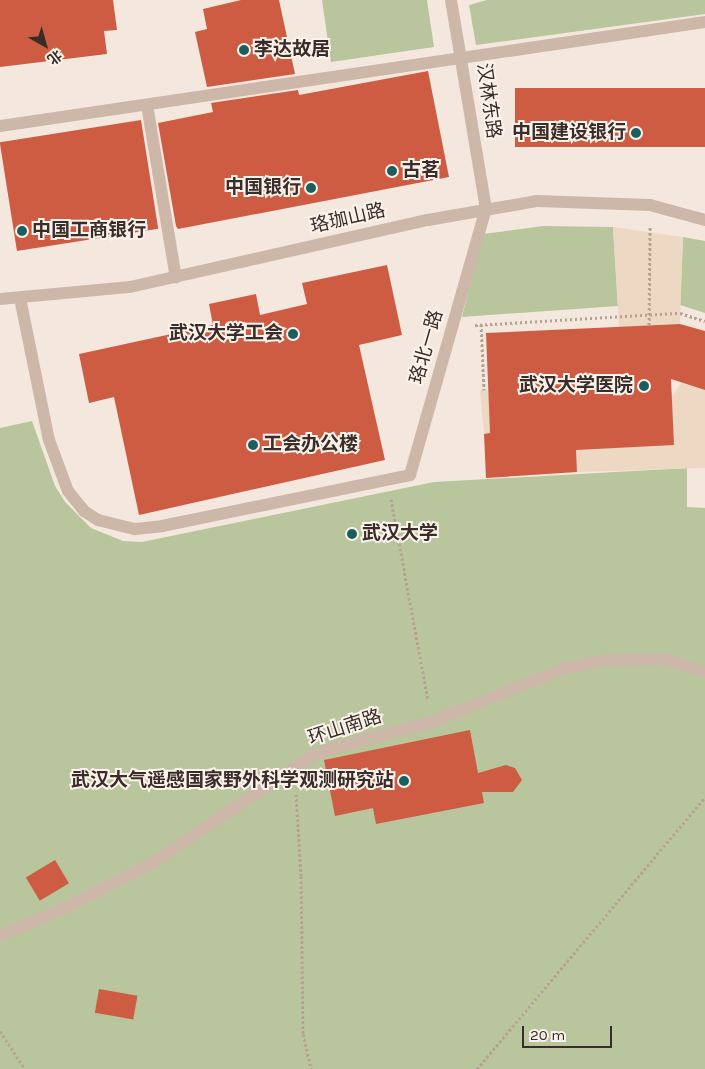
<!DOCTYPE html>
<meta charset="utf-8">
<style>
body{margin:0}
#map{position:relative;width:705px;height:1069px;overflow:hidden;background:#f4e8de;font-family:Karla,"Noto Sans SC",sans-serif}
div>[style]{position:absolute}
.green>*{inset:0;background:#b9c59c}
.plaza>*{inset:0;background:#edd8c4}
.building>*{inset:0;background:#cd5c42;transform-origin:0 0}
.path>*{height:3px;margin-top:-1.5px;transform-origin:0;background:repeating-linear-gradient(90deg,#b9a192 0 2.5px,transparent 0 5px)}
.service>*{height:12px;margin:-6px;padding:0 6px;transform-origin:6px;border-radius:6px;background:#cdb7a8}
.minor>*{height:12px;margin:-6px;padding:0 6px;transform-origin:6px;border-radius:6px;background:#cdb7a8}
.dots>*{width:14px;height:14px;translate:-50% -50%;box-sizing:border-box;border:2px solid #fbf3eb;border-radius:50%}
span{translate:-50% -50%;white-space:nowrap;text-align:center;line-height:1.15;-webkit-text-stroke:4px #fbf3eb;paint-order:stroke}
.poi-label{font-size:19px;color:#3a2d29;font-weight:700}
.left{translate:0 -50%;text-align:left}
.right{translate:-100% -50%;text-align:right}
.street-label{font-size:19px;color:#3a2d29}
.north{position:absolute;left:20px;top:20px;width:50px;height:50px;-webkit-text-stroke:4px #fbf3eb;paint-order:stroke;rotate:142deg;font-size:14px;font-weight:700;line-height:20px;text-align:center;color:#3a2d29}
.north::after{content:'';display:block;margin:auto;width:18px;height:22px;background:#3a2d29;clip-path:polygon(50% 0,100% 100%,50% 72%,0 100%)}
.scale{position:absolute;left:522px;top:1026px;width:90px;height:22px;box-sizing:border-box;border:2px solid #3a2d29;border-top:0;padding-left:6px;font-size:15px;line-height:18px;white-space:nowrap;color:#3a2d29;-webkit-text-stroke:4px #fbf3eb;paint-order:stroke}
</style>
<div id="map">
<div class="green">
<div style="clip-path:polygon(322px 0,427px 0,434px 47px,331px 62px)"></div>
<div style="clip-path:polygon(487px 0,705px 0,705px 14px,476px 45px,469px 5px)"></div>
<div style="clip-path:polygon(543px 226px,613px 227px,618px 306px,462px 317px,483px 234px)"></div>
<div style="clip-path:polygon(683px 237px,705px 241px,705px 313px,680px 305px)"></div>
<div style="clip-path:polygon(32px 421px,55px 486px,65px 502px,91px 528px,123px 541px,142px 542px,434px 482px,687px 468px,687px 507px,705px 508px,705px 1069px,0 1069px,0 428px)"></div>
</div>
<div class="plaza">
<div style="clip-path:polygon(613px 227px,683px 237px,680px 324px,619px 327px)"></div>
<div style="clip-path:polygon(610px 383px,672px 397px,681px 383px,705px 390px,705px 468px,577px 472px,574px 428px,484px 434px,480px 390px)"></div>
</div>
<div class="building">
<div style="clip-path:polygon(0 0,113px 0,117px 30px,104px 31px,107px 54px,0 67px)"></div>
<div style="clip-path:polygon(241px 0,279px 0,295px 74px,207px 87px,195px 32px,207px 29px,203px 9px)"></div>
<div style="clip-path:polygon(428px 71px,449px 177px,178px 229px,176px 226px,158px 123px,213px 112px,211px 103px,298px 90px,299px 95px)"></div>
<div style="left:705px;top:88px;width:59px;height:190px;rotate:90deg"></div>
<div style="left:141px;top:120px;width:110px;height:143px;rotate:81deg"></div>
<div style="clip-path:polygon(387px 265px,402px 335px,359px 345px,385px 460px,139px 515px,114px 397px,89px 403px,79px 354px,213px 325px,209px 304px,256px 294px,260px 315px,307px 304px,302px 283px)"></div>
<div style="clip-path:polygon(680px 324px,705px 331px,705px 390px,671px 379px,674px 445px,576px 450px,577px 472px,486px 478px,484px 434px,490px 433px,486px 333px)"></div>
<div style="clip-path:polygon(470px 730px,478px 773px,506px 765px,515px 768px,522px 780px,513px 792px,482px 792px,484px 803px,376px 824px,373px 808px,335px 816px,324px 760px)"></div>
<div style="left:55px;top:860px;width:27px;height:34px;rotate:59deg"></div>
<div style="left:99px;top:989px;width:39px;height:24px;rotate:10deg"></div>
</div>
<div class="path">
<div style="left:481px;top:324px;width:66px;rotate:87.4deg"></div>
<div style="left:475px;top:325px;width:205px;rotate:-3.4deg"></div>
<div style="left:680px;top:313px;width:26px;rotate:18deg"></div>
<div style="left:649px;top:325px;width:99px;rotate:-89.4deg"></div>
<div style="left:391px;top:499px;width:204px;rotate:79.6deg"></div>
<div style="left:296px;top:794px;width:82px;rotate:86.5deg"></div>
<div style="left:301px;top:876px;width:158px;rotate:89.3deg"></div>
<div style="left:303px;top:1034px;width:36px;rotate:77deg"></div>
<div style="left:0;top:1031px;width:45px;rotate:56.7deg"></div>
<div style="left:477px;top:1069px;width:355px;rotate:-50deg"></div>
</div>
<div class="service">
<div style="left:147px;top:105px;width:175px;rotate:80.5deg"></div>
<div style="left:0;top:126px;width:713px;rotate:-8.39deg"></div>
<div style="left:20px;top:298px;width:145px;rotate:78.5deg"></div>
<div style="left:49px;top:440px;width:54px;rotate:69.6deg"></div>
<div style="left:68px;top:491px;width:26px;rotate:51deg"></div>
<div style="left:84px;top:511px;width:17px;rotate:33deg"></div>
<div style="left:98px;top:520px;width:38px;rotate:14deg"></div>
<div style="left:135px;top:529px;width:27px;rotate:-6deg"></div>
<div style="left:162px;top:526px;width:253px;rotate:-11.6deg"></div>
<div style="left:410px;top:475px;width:277px;rotate:-74.1deg"></div>
</div>
<div class="minor">
<div style="left:451px;top:0;width:212px;rotate:80.5deg"></div>
<div style="left:0;top:299px;width:131px;rotate:-5.3deg"></div>
<div style="left:130px;top:287px;width:305px;rotate:-12.7deg"></div>
<div style="left:428px;top:220px;width:111px;rotate:-9.9deg"></div>
<div style="left:537px;top:201px;width:113px;rotate:2deg"></div>
<div style="left:650px;top:205px;width:57px;rotate:15.3deg"></div>
<div style="left:0;top:936px;width:73px;rotate:-23.4deg"></div>
<div style="left:67px;top:907px;width:94px;rotate:-27.1deg"></div>
<div style="left:151px;top:864px;width:194px;rotate:-33.9deg"></div>
<div style="left:312px;top:756px;width:27px;rotate:-20deg"></div>
<div style="left:337px;top:747px;width:98px;rotate:-14.7deg"></div>
<div style="left:432px;top:722px;width:144px;rotate:-22.1deg"></div>
<div style="left:565px;top:668px;width:46px;rotate:-10.1deg"></div>
<div style="left:610px;top:660px;width:55px;rotate:-1deg"></div>
<div style="left:665px;top:659px;width:42px;rotate:18deg"></div>
</div>
<div class="dots">
<div style="left:244px;top:50px;background:#1b5e5e"></div>
<div style="left:636px;top:133px;background:#1b5e5e"></div>
<div style="left:392px;top:171px;background:#1b5e5e"></div>
<div style="left:311px;top:188px;background:#1b5e5e"></div>
<div style="left:22px;top:231px;background:#1b5e5e"></div>
<div style="left:293px;top:334px;background:#1b5e5e"></div>
<div style="left:644px;top:386px;background:#1b5e5e"></div>
<div style="left:253px;top:445px;background:#1b5e5e"></div>
<div style="left:352px;top:534px;background:#1b5e5e"></div>
<div style="left:404px;top:781px;background:#1b5e5e"></div>
</div>
<div class="poi-label">
<span class="left" style="left:254px;top:50px">李达故居</span>
<span class="right" style="left:626px;top:133px">中国建设银行</span>
<span class="left" style="left:402px;top:171px">古茗</span>
<span class="right" style="left:301px;top:188px">中国银行</span>
<span class="left" style="left:32px;top:231px">中国工商银行</span>
<span class="right" style="left:283px;top:334px">武汉大学工会</span>
<span class="right" style="left:633px;top:386px">武汉大学医院</span>
<span class="left" style="left:263px;top:445px">工会办公楼</span>
<span class="left" style="left:362px;top:534px">武汉大学</span>
<span class="right" style="left:394px;top:781px">武汉大气遥感国家野外科学观测研究站</span>
</div>
<div class="street-label">
<span style="left:488px;top:101px;rotate:82deg">汉林东路</span>
<span style="left:348px;top:219px;rotate:-13deg">珞珈山路</span>
<span style="left:427px;top:347px;rotate:-74deg">珞北一路</span>
<span style="left:345px;top:728px;rotate:-18deg">环山南路</span>
</div>
<div class="north">北</div>
<div class="scale">20 m</div>
</div>
